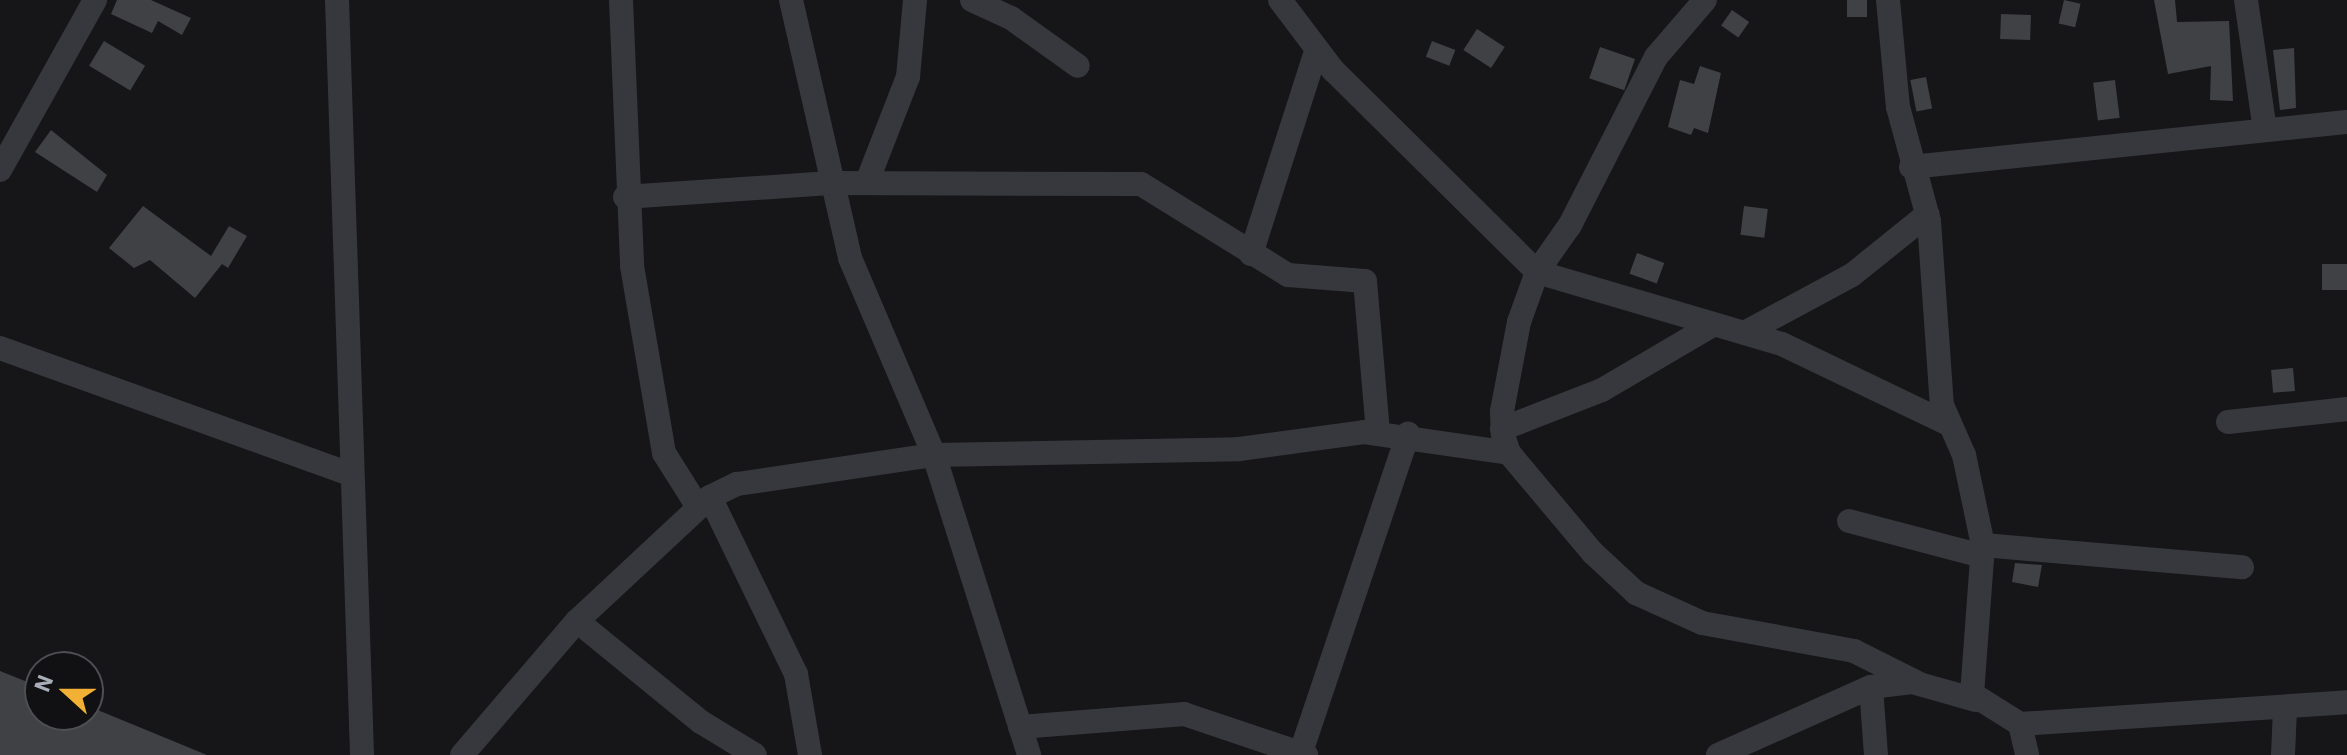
<!DOCTYPE html>
<style>
body{margin:0}
#map{position:relative;width:2347px;height:755px;overflow:hidden;background:#161618;font-family:"IBM Plex Sans",sans-serif}
div>[style]{position:absolute}
.building>*{inset:0;background:#404145;transform-origin:0 0}
.minor>*{height:24px;margin:-12px;padding:0 12px;transform-origin:12px;border-radius:12px;background:#37383d}
span{translate:-50% -50%;white-space:nowrap;text-align:center;line-height:1.15;-webkit-text-stroke:7px #111113;paint-order:stroke}
.north{position:absolute;left:24px;top:651px;width:80px;height:80px;box-sizing:border-box;background:#111113;border:2px solid #4d4f55;border-radius:50%;rotate:291deg;font-size:22px;font-weight:700;line-height:32px;text-align:center;color:#a8adb8}
.north::after{content:'';display:block;margin:auto;width:28px;height:36px;background:#f2b134;clip-path:polygon(50% 0,100% 100%,50% 72%,0 100%)}
</style>
<div id="map">
<div class="building">
<div style="clip-path:polygon(117px 0,151px 0,191px 18px,182px 35px,158px 21px,152px 33px,111px 14px)"></div>
<div style="left:1847px;top:0;width:20px;height:17px"></div>
<div style="left:2064px;top:0;width:17px;height:24px;rotate:13deg"></div>
<div style="clip-path:polygon(2154px 0,2175px 0,2177px 22px,2229px 21px,2233px 101px,2210px 100px,2211px 66px,2168px 74px)"></div>
<div style="left:1732px;top:10px;width:21px;height:19px;rotate:35deg"></div>
<div style="left:2001px;top:14px;width:30px;height:25px;rotate:2deg"></div>
<div style="left:1477px;top:29px;width:33px;height:25px;rotate:33deg"></div>
<div style="left:104px;top:41px;width:48px;height:29px;rotate:31deg"></div>
<div style="left:1432px;top:41px;width:25px;height:17px;rotate:21deg"></div>
<div style="left:1600px;top:47px;width:37px;height:33px;rotate:19deg"></div>
<div style="clip-path:polygon(2294px 48px,2296px 108px,2280px 110px,2273px 50px)"></div>
<div style="clip-path:polygon(1700px 66px,1721px 73px,1708px 133px,1694px 128px,1691px 135px,1668px 127px,1680px 80px,1694px 84px)"></div>
<div style="left:1926px;top:77px;width:32px;height:16px;rotate:79deg"></div>
<div style="left:2115px;top:80px;width:38px;height:22px;rotate:83deg"></div>
<div style="clip-path:polygon(51px 130px,107px 175px,97px 192px,35px 152px)"></div>
<div style="clip-path:polygon(143px 206px,211px 256px,229px 226px,247px 236px,228px 268px,222px 264px,195px 298px,150px 260px,134px 268px,109px 248px)"></div>
<div style="left:1744px;top:206px;width:24px;height:29px;rotate:7deg"></div>
<div style="left:1637px;top:253px;width:29px;height:22px;rotate:20deg"></div>
<div style="left:2322px;top:264px;width:25px;height:26px"></div>
<div style="left:2293px;top:368px;width:23px;height:22px;rotate:85deg"></div>
<div style="clip-path:polygon(2015px 563px,2042px 565px,2038px 587px,2012px 582px)"></div>
<div style="clip-path:polygon(0 671px,40px 687px,40px 715px,88px 715px,88px 706px,207px 755px,0 755px)"></div>
</div>
<div class="minor">
<div style="left:337px;top:0;width:755px;rotate:88.1deg"></div>
<div style="left:621px;top:0;width:266px;rotate:87.6deg"></div>
<div style="left:632px;top:266px;width:190px;rotate:80.3deg"></div>
<div style="left:664px;top:453px;width:64px;rotate:57.8deg"></div>
<div style="left:791px;top:0;width:265px;rotate:77.1deg"></div>
<div style="left:850px;top:258px;width:214px;rotate:66.9deg"></div>
<div style="left:934px;top:455px;width:315px;rotate:72.4deg"></div>
<div style="left:972px;top:0;width:43px;rotate:24.8deg"></div>
<div style="left:1011px;top:18px;width:82px;rotate:35.6deg"></div>
<div style="left:1280px;top:0;width:88px;rotate:52.9deg"></div>
<div style="left:1333px;top:70px;width:287px;rotate:44.7deg"></div>
<div style="left:1537px;top:272px;width:255px;rotate:16.4deg"></div>
<div style="left:1782px;top:344px;width:184px;rotate:25.7deg"></div>
<div style="left:1705px;top:0;width:75px;rotate:130.7deg"></div>
<div style="left:1656px;top:57px;width:189px;rotate:117.1deg"></div>
<div style="left:1570px;top:225px;width:57px;rotate:125.1deg"></div>
<div style="left:1537px;top:272px;width:53px;rotate:109.8deg"></div>
<div style="left:1519px;top:322px;width:91px;rotate:100.8deg"></div>
<div style="left:1502px;top:411px;width:24px;rotate:88deg"></div>
<div style="left:1503px;top:435px;width:19px;rotate:72deg"></div>
<div style="left:1509px;top:453px;width:131px;rotate:50deg"></div>
<div style="left:1593px;top:553px;width:59px;rotate:42.9deg"></div>
<div style="left:1636px;top:593px;width:72px;rotate:24.4deg"></div>
<div style="left:1702px;top:623px;width:155px;rotate:10.4deg"></div>
<div style="left:1854px;top:651px;width:72px;rotate:26.6deg"></div>
<div style="left:1888px;top:0;width:107px;rotate:84.7deg"></div>
<div style="left:1898px;top:107px;width:118px;rotate:74.8deg"></div>
<div style="left:1929px;top:221px;width:184px;rotate:86deg"></div>
<div style="left:1942px;top:405px;width:55px;rotate:66.3deg"></div>
<div style="left:1964px;top:455px;width:92px;rotate:78.1deg"></div>
<div style="left:1983px;top:545px;width:149px;rotate:94.2deg"></div>
<div style="left:1972px;top:694px;width:57px;rotate:32deg"></div>
<div style="left:2020px;top:724px;width:32px;rotate:77deg"></div>
<div style="left:2246px;top:0;width:131px;rotate:81.7deg"></div>
<div style="left:1911px;top:167px;width:438px;rotate:-5.9deg"></div>
<div style="left:0;top:170px;width:195px;rotate:-60.8deg"></div>
<div style="left:867px;top:182px;width:113px;rotate:-68.7deg"></div>
<div style="left:908px;top:77px;width:77px;rotate:-84.8deg"></div>
<div style="left:625px;top:197px;width:205px;rotate:-3.9deg"></div>
<div style="left:830px;top:183px;width:311px;rotate:0.2deg"></div>
<div style="left:1141px;top:184px;width:173px;rotate:31.8deg"></div>
<div style="left:1288px;top:275px;width:77px;rotate:4.5deg"></div>
<div style="left:1365px;top:281px;width:153px;rotate:85.1deg"></div>
<div style="left:1251px;top:254px;width:213px;rotate:-72.2deg"></div>
<div style="left:1746px;top:332px;width:120px;rotate:-28.3deg"></div>
<div style="left:1852px;top:275px;width:97px;rotate:-38.8deg"></div>
<div style="left:0;top:348px;width:374px;rotate:19.8deg"></div>
<div style="left:2228px;top:422px;width:120px;rotate:-6.2deg"></div>
<div style="left:1502px;top:429px;width:107px;rotate:-21.3deg"></div>
<div style="left:1602px;top:390px;width:129px;rotate:-30.4deg"></div>
<div style="left:710px;top:497px;width:197px;rotate:64.1deg"></div>
<div style="left:796px;top:674px;width:82px;rotate:80.2deg"></div>
<div style="left:1849px;top:521px;width:138px;rotate:14.7deg"></div>
<div style="left:1983px;top:545px;width:260px;rotate:4.9deg"></div>
<div style="left:577px;top:621px;width:160px;rotate:39.2deg"></div>
<div style="left:701px;top:722px;width:63px;rotate:31.4deg"></div>
<div style="left:1871px;top:687px;width:68px;rotate:85.8deg"></div>
<div style="left:2020px;top:724px;width:328px;rotate:-3.8deg"></div>
<div style="left:1020px;top:727px;width:165px;rotate:-4.5deg"></div>
<div style="left:1184px;top:714px;width:129px;rotate:18.6deg"></div>
<div style="left:1301px;top:752px;width:336px;rotate:-71.4deg"></div>
<div style="left:462px;top:755px;width:177px;rotate:-49.4deg"></div>
<div style="left:577px;top:621px;width:182px;rotate:-43deg"></div>
<div style="left:710px;top:497px;width:30px;rotate:-26deg"></div>
<div style="left:737px;top:484px;width:199px;rotate:-8.4deg"></div>
<div style="left:934px;top:455px;width:305px;rotate:-1.1deg"></div>
<div style="left:1239px;top:449px;width:126px;rotate:-7.7deg"></div>
<div style="left:1364px;top:432px;width:147px;rotate:8.2deg"></div>
<div style="left:1718px;top:755px;width:167px;rotate:-24deg"></div>
<div style="left:1871px;top:687px;width:41px;rotate:-7deg"></div>
<div style="left:1912px;top:682px;width:66px;rotate:15.7deg"></div>
<div style="left:2283px;top:755px;width:45px;rotate:-87.5deg"></div>
</div>
<div class="north">N</div>
</div>
